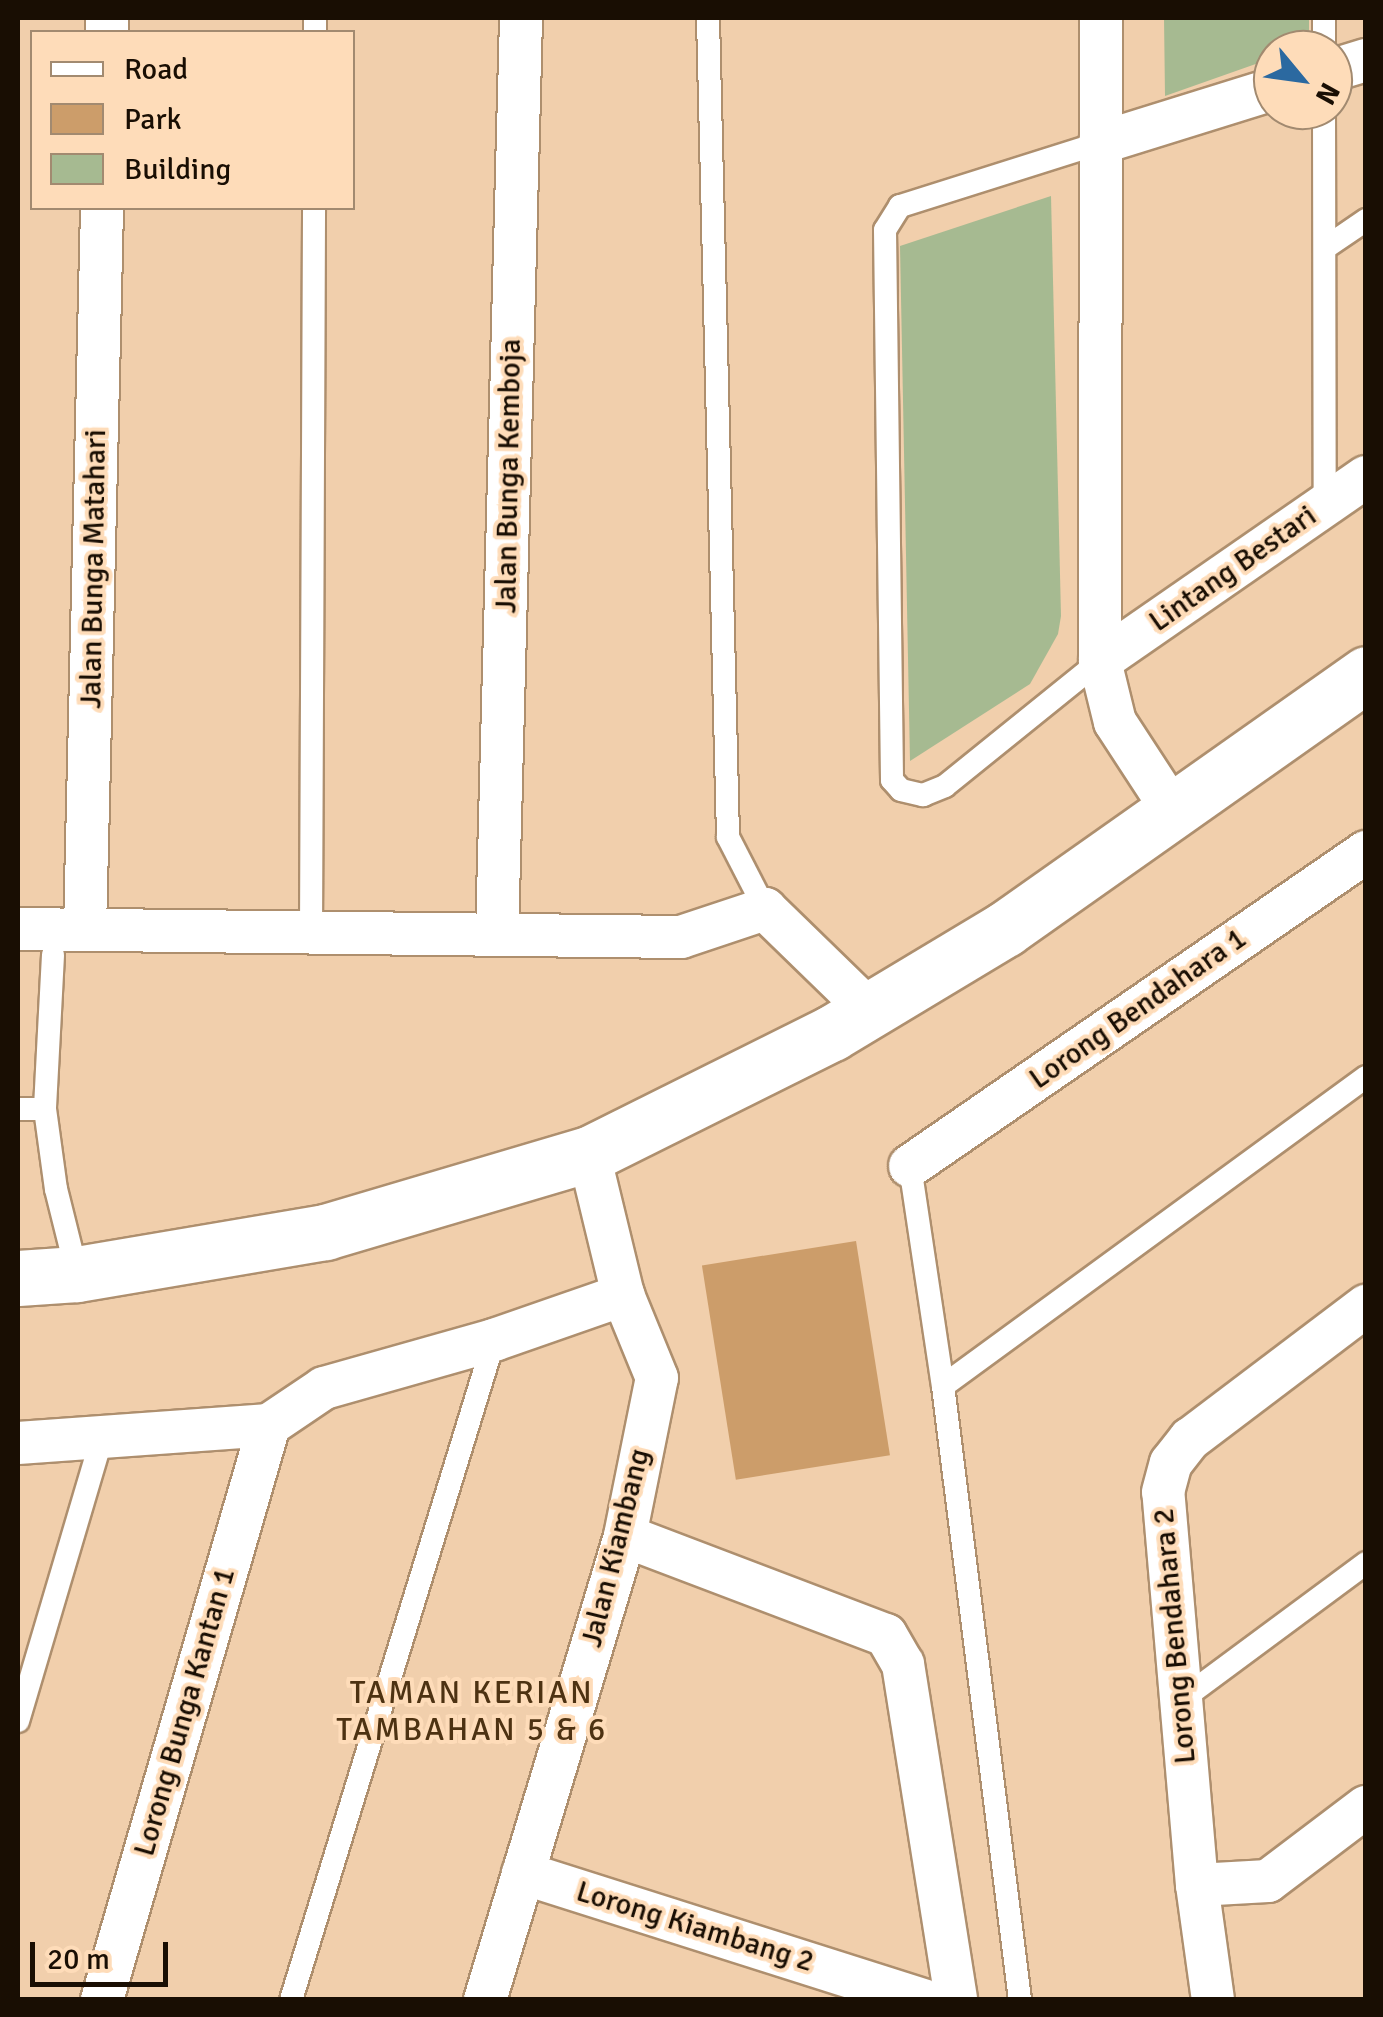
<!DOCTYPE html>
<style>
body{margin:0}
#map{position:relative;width:1383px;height:2017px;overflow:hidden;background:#f1cfac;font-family:Signika,sans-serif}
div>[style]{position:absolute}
.green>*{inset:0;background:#cc9d6a;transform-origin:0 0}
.building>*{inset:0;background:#a6ba91}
.roads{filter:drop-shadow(2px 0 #ae8f6e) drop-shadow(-2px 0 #ae8f6e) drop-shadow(0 2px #ae8f6e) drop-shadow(0 -2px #ae8f6e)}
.lane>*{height:22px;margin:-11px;padding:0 11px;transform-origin:11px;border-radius:11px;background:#fff}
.street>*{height:42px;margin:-21px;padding:0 21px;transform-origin:21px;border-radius:21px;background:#fff}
.secondary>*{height:55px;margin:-27.5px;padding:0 27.5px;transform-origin:27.5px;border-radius:27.5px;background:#fff}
span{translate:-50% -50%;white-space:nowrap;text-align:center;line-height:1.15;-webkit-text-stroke:8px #fedcb9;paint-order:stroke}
.street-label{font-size:30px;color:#190e03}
.neighbourhood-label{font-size:32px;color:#4d3212;letter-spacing:2.5px}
.frame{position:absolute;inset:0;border:20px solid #190e03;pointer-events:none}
.legend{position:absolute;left:30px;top:30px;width:325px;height:180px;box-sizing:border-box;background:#fedcb9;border:2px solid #a28a70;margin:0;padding:12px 18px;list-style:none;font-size:30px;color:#190e03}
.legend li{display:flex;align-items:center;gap:20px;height:50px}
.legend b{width:50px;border:2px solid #a28a70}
.north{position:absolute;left:1253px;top:30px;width:100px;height:100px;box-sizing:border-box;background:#fedcb9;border:2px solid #a28a70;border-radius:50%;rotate:119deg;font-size:28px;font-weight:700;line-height:40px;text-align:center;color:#190e03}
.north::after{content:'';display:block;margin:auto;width:35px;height:45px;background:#2b69a0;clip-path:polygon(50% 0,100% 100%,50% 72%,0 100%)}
.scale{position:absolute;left:30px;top:1942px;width:138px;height:45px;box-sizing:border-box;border:5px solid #190e03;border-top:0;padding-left:12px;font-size:30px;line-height:35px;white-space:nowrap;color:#190e03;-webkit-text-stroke:8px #fedcb9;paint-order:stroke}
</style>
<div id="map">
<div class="green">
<div style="left:856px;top:1241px;width:217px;height:156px;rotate:81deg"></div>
</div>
<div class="building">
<div style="clip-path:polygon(1164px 18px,1309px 18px,1309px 43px,1292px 50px,1273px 50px,1273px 58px,1165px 96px)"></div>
<div style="clip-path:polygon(1051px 196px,1061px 616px,1058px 634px,1030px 684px,910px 761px,900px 246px)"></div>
</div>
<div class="roads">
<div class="lane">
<div style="left:708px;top:18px;width:819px;rotate:88.6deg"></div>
<div style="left:728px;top:837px;width:81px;rotate:62.8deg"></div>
<div style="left:1324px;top:18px;width:32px;rotate:90deg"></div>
<div style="left:315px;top:32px;width:14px;rotate:-90deg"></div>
<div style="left:1324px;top:110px;width:396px;rotate:89.9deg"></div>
<div style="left:1100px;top:143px;width:210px;rotate:162.5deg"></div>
<div style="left:900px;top:206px;width:28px;rotate:122deg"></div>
<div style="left:885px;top:230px;width:550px;rotate:89.27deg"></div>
<div style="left:892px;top:780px;width:13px;rotate:48deg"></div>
<div style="left:901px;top:790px;width:23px;rotate:13deg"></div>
<div style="left:923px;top:795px;width:24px;rotate:-22deg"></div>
<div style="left:945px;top:786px;width:199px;rotate:-38.9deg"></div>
<div style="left:1325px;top:248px;width:50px;rotate:-34.3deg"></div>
<div style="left:311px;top:933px;width:725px;rotate:-89.76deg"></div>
<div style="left:53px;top:955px;width:154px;rotate:93deg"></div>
<div style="left:45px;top:1109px;width:81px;rotate:82.2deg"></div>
<div style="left:56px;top:1189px;width:87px;rotate:76deg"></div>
<div style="left:18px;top:1109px;width:27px"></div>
<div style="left:910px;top:1166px;width:222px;rotate:81.5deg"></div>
<div style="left:943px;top:1386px;width:524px;rotate:-36.15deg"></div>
<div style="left:943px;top:1386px;width:619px;rotate:82.85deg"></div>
<div style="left:1181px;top:1700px;width:230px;rotate:-36.5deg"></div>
<div style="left:18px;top:1721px;width:296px;rotate:-73.5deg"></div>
<div style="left:291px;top:2000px;width:691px;rotate:-72.9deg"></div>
</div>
<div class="street">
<div style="left:1101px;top:18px;width:643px;rotate:90.09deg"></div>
<div style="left:1100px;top:661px;width:63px;rotate:76.2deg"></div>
<div style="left:1115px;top:722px;width:106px;rotate:56.9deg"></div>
<div style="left:107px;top:32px;width:14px;rotate:-90deg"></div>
<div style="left:1333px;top:70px;width:34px;rotate:-17deg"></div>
<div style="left:1100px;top:143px;width:181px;rotate:-17.3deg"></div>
<div style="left:1100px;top:661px;width:323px;rotate:-34.7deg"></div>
<div style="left:18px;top:929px;width:663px;rotate:0.69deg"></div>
<div style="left:681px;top:937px;width:89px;rotate:-18.4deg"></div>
<div style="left:765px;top:909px;width:146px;rotate:44.2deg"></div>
<div style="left:85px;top:930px;width:722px;rotate:-88.65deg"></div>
<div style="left:497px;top:935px;width:917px;rotate:-88.5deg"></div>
<div style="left:910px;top:1166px;width:554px;rotate:-34.55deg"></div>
<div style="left:18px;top:1443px;width:252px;rotate:-4.1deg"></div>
<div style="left:269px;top:1425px;width:66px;rotate:-33.9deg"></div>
<div style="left:324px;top:1388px;width:177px;rotate:-15.8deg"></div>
<div style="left:494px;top:1340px;width:137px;rotate:-19.2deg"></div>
<div style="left:625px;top:1536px;width:279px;rotate:20.8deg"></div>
<div style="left:886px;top:1635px;width:34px;rotate:60deg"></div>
<div style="left:903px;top:1664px;width:340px;rotate:81deg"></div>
<div style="left:523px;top:1873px;width:421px;rotate:17.6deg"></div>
<div style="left:1197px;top:1885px;width:71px;rotate:-3.2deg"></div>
<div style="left:1268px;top:1881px;width:123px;rotate:-37.1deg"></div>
<div style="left:102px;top:2000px;width:599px;rotate:-73.8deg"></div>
<div style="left:485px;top:2000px;width:485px;rotate:-73.2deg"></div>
<div style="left:625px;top:1536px;width:161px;rotate:-78.6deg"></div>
<div style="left:657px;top:1378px;width:90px;rotate:-112.3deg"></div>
<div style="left:623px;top:1295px;width:145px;rotate:-103.6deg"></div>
<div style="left:1213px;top:2000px;width:116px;rotate:-97.9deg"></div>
<div style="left:1197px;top:1885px;width:394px;rotate:-94.9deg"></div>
<div style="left:1163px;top:1492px;width:30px;rotate:-75deg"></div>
<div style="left:1171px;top:1463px;width:31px;rotate:-52deg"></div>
<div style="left:1190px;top:1439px;width:221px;rotate:-37.1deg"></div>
</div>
<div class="secondary">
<div style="left:18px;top:1278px;width:59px;rotate:-3.9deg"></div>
<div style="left:77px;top:1274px;width:252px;rotate:-9.6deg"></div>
<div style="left:325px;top:1232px;width:275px;rotate:-16.5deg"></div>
<div style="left:589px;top:1154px;width:271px;rotate:-26.5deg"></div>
<div style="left:832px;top:1033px;width:202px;rotate:-31deg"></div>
<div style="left:1005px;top:929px;width:442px;rotate:-35.2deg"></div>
</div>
</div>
<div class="street-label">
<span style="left:509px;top:476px;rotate:-89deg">Jalan Bunga Kemboja</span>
<span style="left:94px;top:569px;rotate:-89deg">Jalan Bunga Matahari</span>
<span style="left:1233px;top:569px;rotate:-35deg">Lintang Bestari</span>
<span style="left:1138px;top:1009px;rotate:-35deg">Lorong Bendahara 1</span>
<span style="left:616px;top:1548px;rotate:-76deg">Jalan Kiambang</span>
<span style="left:1175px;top:1636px;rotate:-95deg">Lorong Bendahara 2</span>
<span style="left:185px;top:1712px;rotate:-74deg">Lorong Bunga Kantan 1</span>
<span style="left:695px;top:1927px;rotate:17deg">Lorong Kiambang 2</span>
</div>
<div class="neighbourhood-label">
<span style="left:472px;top:1712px">TAMAN KERIAN<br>TAMBAHAN 5 &amp; 6</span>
</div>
<div class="frame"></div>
<ul class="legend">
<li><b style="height:12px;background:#fff"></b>Road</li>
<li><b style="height:28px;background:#cc9d6a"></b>Park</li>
<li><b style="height:28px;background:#a6ba91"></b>Building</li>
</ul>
<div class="north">N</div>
<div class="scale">20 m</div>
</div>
